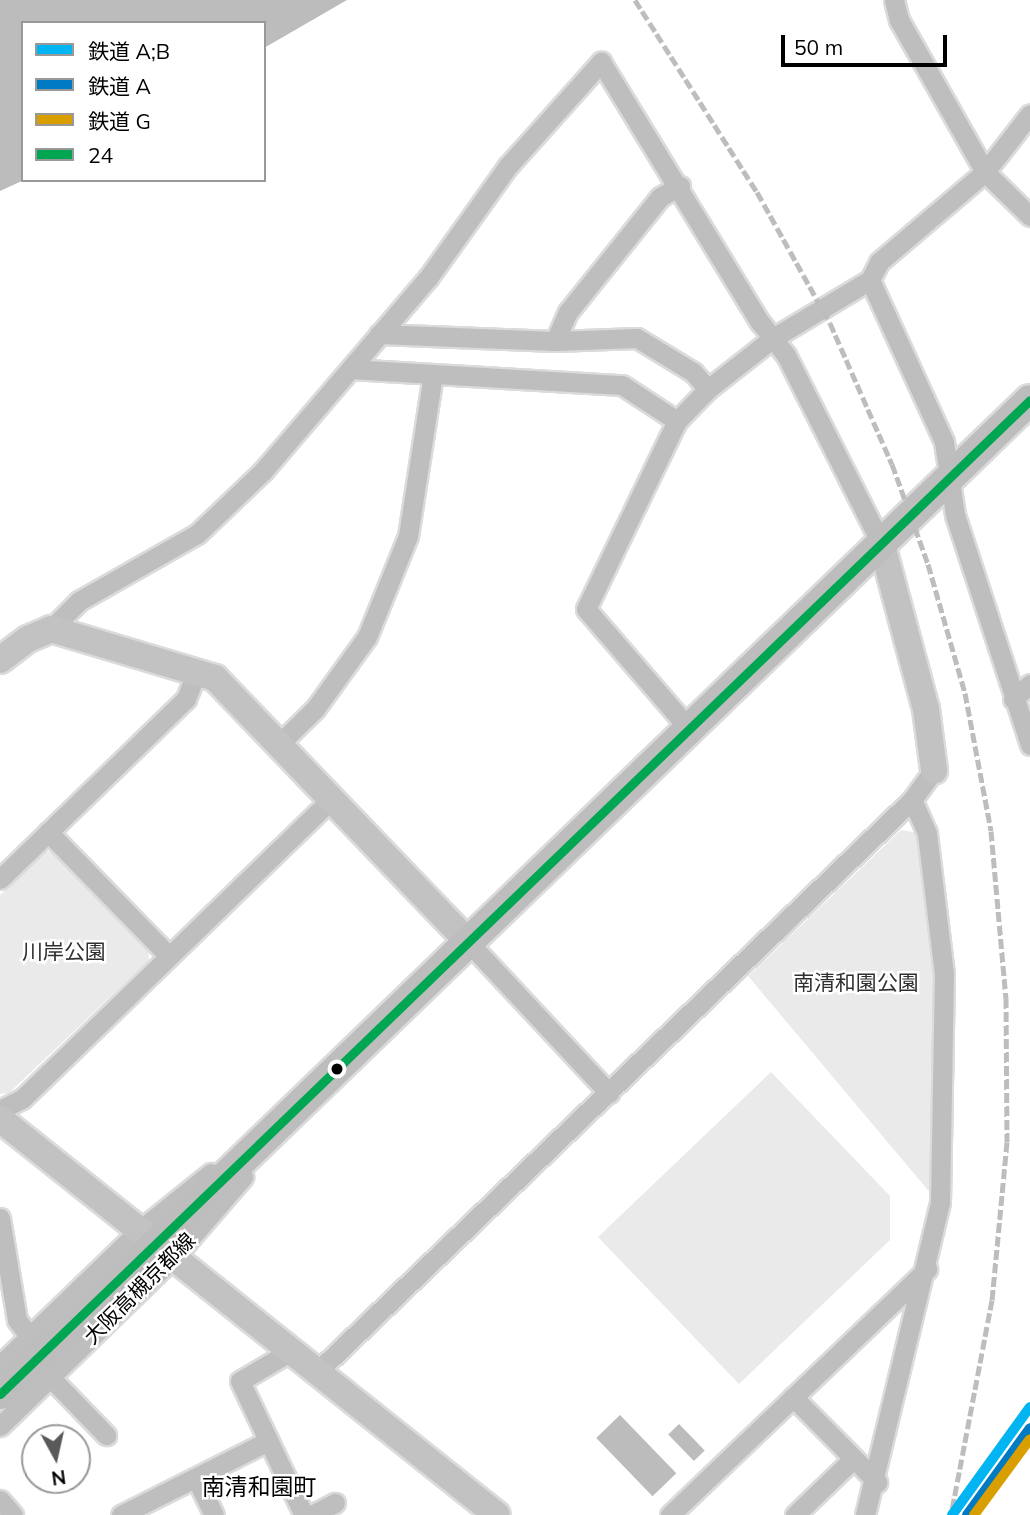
<!DOCTYPE html>
<meta charset="utf-8">
<style>
body{margin:0}
#map{position:relative;width:1030px;height:1515px;overflow:hidden;background:#fff;font-family:Mulish,"Noto Sans JP",sans-serif}
div>[style]{position:absolute}
.green>*{inset:0;background:#eaeaea}
.water>*{inset:0;background:#bcbcbc;transform-origin:0 0}
.roads{filter:drop-shadow(2px 0 #dbdbdb) drop-shadow(-2px 0 #dbdbdb) drop-shadow(0 2px #dbdbdb) drop-shadow(0 -2px #dbdbdb)}
.street>*{height:19px;margin:-9.5px;padding:0 9.5px;transform-origin:9.5px;border-radius:9.5px;background:#bebebe}
.secondary>*{height:26px;margin:-13px;padding:0 13px;transform-origin:13px;border-radius:13px;background:#c2c2c2}
.primary>*{height:30px;margin:-15px;padding:0 15px;transform-origin:15px;border-radius:15px;background:#bdbdbd}
.rail>*{height:5px;margin-top:-2.5px;transform-origin:0;background:repeating-linear-gradient(90deg,#bdbdbd 0 10px,transparent 0 13.5px)}
.bus-1>*{height:9px;margin:-4.5px;padding:0 4.5px;transform-origin:4.5px;border-radius:4.5px;background:#00a651}
.rail-1>*{height:10px;margin:-5px;padding:0 5px;transform-origin:5px;border-radius:5px;background:#00b5f2}
.rail-2>*{height:10px;margin:-5px;padding:0 5px;transform-origin:5px;border-radius:5px;background:#007ac2}
.rail-3>*{height:10px;margin:-5px;padding:0 5px;transform-origin:5px;border-radius:5px;background:#d99e00}
.dots>*{width:19px;height:19px;translate:-50% -50%;box-sizing:border-box;border:4px solid #fff;border-radius:50%}
span{translate:-50% -50%;white-space:nowrap;text-align:center;line-height:1.15;-webkit-text-stroke:5px #fff;paint-order:stroke}
.park-label{font-size:21px;color:#303030}
.street-label{font-size:21px;color:#000}
.neighbourhood-label{font-size:23px;color:#000}
.legend{position:absolute;left:21px;top:21px;width:245px;height:161px;box-sizing:border-box;background:#fff;border:2px solid #999;margin:0;padding:9px 12px;list-style:none;font-size:21px;color:#000}
.legend li{display:flex;align-items:center;gap:14px;height:35px}
.legend b{width:35px;border:2px solid #999}
.north{position:absolute;left:21px;top:1424px;width:70px;height:70px;box-sizing:border-box;background:#fff;border:2px solid #999;border-radius:50%;rotate:172deg;font-size:19px;font-weight:700;line-height:28px;text-align:center;color:#000}
.north::after{content:'';display:block;margin:auto;width:24px;height:32px;background:#595959;clip-path:polygon(50% 0,100% 100%,50% 72%,0 100%)}
.scale{position:absolute;left:781px;top:35px;width:166px;height:32px;box-sizing:border-box;border:4px solid #000;border-top:0;padding-left:9px;font-size:21px;line-height:24px;white-space:nowrap;color:#000;-webkit-text-stroke:5px #fff;paint-order:stroke}
</style>
<div id="map">
<div class="green">
<div style="clip-path:polygon(901px 830px,919px 833px,935px 976px,932px 1195px,748px 976px)"></div>
<div style="clip-path:polygon(57px 851px,148px 946px,149px 960px,9px 1093px,0 1094px,0 895px,44px 852px)"></div>
<div style="clip-path:polygon(771px 1072px,890px 1196px,890px 1240px,739px 1384px,598px 1237px)"></div>
</div>
<div class="water">
<div style="clip-path:polygon(0 0,347px 0,264px 48px,264px 23px,23px 23px,24px 180px,0 191px)"></div>
<div style="left:620px;top:1415px;width:81px;height:33px;rotate:46deg"></div>
<div style="left:679px;top:1424px;width:37px;height:15px;rotate:46deg"></div>
</div>
<div class="roads">
<div class="street">
<div style="left:894px;top:0;width:21px;rotate:76deg"></div>
<div style="left:899px;top:20px;width:175px;rotate:60.5deg"></div>
<div style="left:985px;top:172px;width:63px;rotate:44.4deg"></div>
<div style="left:870px;top:280px;width:178px;rotate:65.4deg"></div>
<div style="left:944px;top:442px;width:74px;rotate:81.4deg"></div>
<div style="left:955px;top:515px;width:242px;rotate:71.9deg"></div>
<div style="left:379px;top:334px;width:176px;rotate:2.3deg"></div>
<div style="left:555px;top:341px;width:82px;rotate:-2.1deg"></div>
<div style="left:637px;top:338px;width:66px;rotate:31.3deg"></div>
<div style="left:693px;top:372px;width:23px;rotate:49deg"></div>
<div style="left:555px;top:341px;width:32px;rotate:-66deg"></div>
<div style="left:568px;top:312px;width:147px;rotate:-51.3deg"></div>
<div style="left:660px;top:197px;width:23px;rotate:-29deg"></div>
<div style="left:350px;top:369px;width:272px;rotate:3.4deg"></div>
<div style="left:622px;top:385px;width:66px;rotate:33.2deg"></div>
<div style="left:51px;top:629px;width:40px;rotate:-45deg"></div>
<div style="left:79px;top:601px;width:136px;rotate:-29.6deg"></div>
<div style="left:197px;top:534px;width:91px;rotate:-43.7deg"></div>
<div style="left:263px;top:471px;width:254px;rotate:-49.5deg"></div>
<div style="left:428px;top:278px;width:138px;rotate:-54.5deg"></div>
<div style="left:508px;top:166px;width:140px;rotate:-48.2deg"></div>
<div style="left:601px;top:62px;width:305px;rotate:58.6deg"></div>
<div style="left:760px;top:322px;width:42px;rotate:51.8deg"></div>
<div style="left:786px;top:355px;width:213px;rotate:63.2deg"></div>
<div style="left:1013px;top:699px;width:23px;rotate:-41deg"></div>
<div style="left:691px;top:731px;width:161px;rotate:-130.7deg"></div>
<div style="left:586px;top:609px;width:209px;rotate:-64.2deg"></div>
<div style="left:677px;top:421px;width:45px;rotate:-45.9deg"></div>
<div style="left:708px;top:389px;width:83px;rotate:-38.1deg"></div>
<div style="left:773px;top:338px;width:113px;rotate:-30.9deg"></div>
<div style="left:870px;top:280px;width:20px;rotate:-63deg"></div>
<div style="left:879px;top:262px;width:139px;rotate:-40.3deg"></div>
<div style="left:985px;top:172px;width:73px;rotate:-52.2deg"></div>
<div style="left:279px;top:744px;width:50px;rotate:-44.2deg"></div>
<div style="left:315px;top:709px;width:89px;rotate:-54.2deg"></div>
<div style="left:367px;top:637px;width:109px;rotate:-67.9deg"></div>
<div style="left:408px;top:536px;width:164px;rotate:-81.2deg"></div>
<div style="left:48px;top:832px;width:172px;rotate:45.7deg"></div>
<div style="left:0;top:879px;width:259px;rotate:-44.1deg"></div>
<div style="left:186px;top:699px;width:28px;rotate:-69deg"></div>
<div style="left:470px;top:944px;width:204px;rotate:47deg"></div>
<div style="left:0;top:1110px;width:25px;rotate:-27deg"></div>
<div style="left:22px;top:1099px;width:430px;rotate:-44.1deg"></div>
<div style="left:0;top:1218px;width:103px;rotate:80.5deg"></div>
<div style="left:17px;top:1320px;width:20px;rotate:53deg"></div>
<div style="left:291px;top:1351px;width:59px;rotate:149.5deg"></div>
<div style="left:240px;top:1381px;width:148px;rotate:64.5deg"></div>
<div style="left:0;top:1365px;width:194px;rotate:-44deg"></div>
<div style="left:140px;top:1230px;width:91px;rotate:-38.8deg"></div>
<div style="left:318px;top:1371px;width:824px;rotate:-43.87deg"></div>
<div style="left:912px;top:800px;width:37px;rotate:-54deg"></div>
<div style="left:50px;top:1377px;width:81px;rotate:46deg"></div>
<div style="left:793px;top:1397px;width:120px;rotate:45.3deg"></div>
<div style="left:0;top:1426px;width:243px;rotate:-44.2deg"></div>
<div style="left:174px;top:1257px;width:106px;rotate:-49.2deg"></div>
<div style="left:196px;top:1478px;width:41px;rotate:64.1deg"></div>
<div style="left:0;top:1500px;width:20px;rotate:49deg"></div>
<div style="left:121px;top:1515px;width:165px;rotate:-26.7deg"></div>
<div style="left:312px;top:1515px;width:26px;rotate:-28deg"></div>
<div style="left:670px;top:1515px;width:356px;rotate:-43.7deg"></div>
<div style="left:795px;top:1515px;width:81px;rotate:-44deg"></div>
<div style="left:865px;top:1515px;width:322px;rotate:-76.5deg"></div>
<div style="left:940px;top:1202px;width:228px;rotate:-89deg"></div>
<div style="left:944px;top:974px;width:142px;rotate:-96.9deg"></div>
<div style="left:927px;top:833px;width:36px;rotate:-114deg"></div>
</div>
<div class="secondary">
<div style="left:882px;top:545px;width:170px;rotate:75deg"></div>
<div style="left:926px;top:709px;width:62px;rotate:82.5deg"></div>
<div style="left:0;top:660px;width:35px;rotate:-37deg"></div>
<div style="left:28px;top:639px;width:25px;rotate:-23deg"></div>
<div style="left:51px;top:629px;width:171px;rotate:16.6deg"></div>
<div style="left:215px;top:678px;width:368px;rotate:46.2deg"></div>
<div style="left:0;top:1119px;width:635px;rotate:38.55deg"></div>
</div>
<div class="primary">
<div style="left:0;top:1394px;width:1431px;rotate:-43.98deg"></div>
</div>
</div>
<div class="rail">
<div style="left:635px;top:0;width:227px;rotate:57.6deg"></div>
<div style="left:757px;top:192px;width:150px;rotate:60.9deg"></div>
<div style="left:830px;top:323px;width:154px;rotate:66.3deg"></div>
<div style="left:892px;top:464px;width:106px;rotate:70.2deg"></div>
<div style="left:928px;top:564px;width:134px;rotate:74deg"></div>
<div style="left:965px;top:693px;width:140px;rotate:79.3deg"></div>
<div style="left:991px;top:831px;width:168px;rotate:84.9deg"></div>
<div style="left:1006px;top:998px;width:144px;rotate:89.6deg"></div>
<div style="left:1007px;top:1142px;width:159px;rotate:95.4deg"></div>
<div style="left:992px;top:1300px;width:219px;rotate:100.8deg"></div>
</div>
<div class="bus-1">
<div style="left:0;top:1394px;width:1431px;rotate:-43.98deg"></div>
</div>
<div class="rail-1">
<div style="left:952px;top:1515px;width:133px;rotate:-54.2deg"></div>
</div>
<div class="rail-2">
<div style="left:967px;top:1515px;width:107px;rotate:-54.1deg"></div>
</div>
<div class="rail-3">
<div style="left:974px;top:1515px;width:94px;rotate:-53.6deg"></div>
</div>
<div class="dots">
<div style="left:337px;top:1069px;background:#000"></div>
</div>
<div class="park-label">
<span style="left:64px;top:951px">川岸公園</span>
<span style="left:856px;top:982px">南清和園公園</span>
</div>
<div class="street-label">
<span style="left:139px;top:1288px;rotate:-45deg">大阪高槻京都線</span>
</div>
<div class="neighbourhood-label">
<span style="left:259px;top:1487px">南清和園町</span>
</div>
<ul class="legend">
<li><b style="height:9px;background:#00b5f2"></b>鉄道 A;B</li>
<li><b style="height:9px;background:#007ac2"></b>鉄道 A</li>
<li><b style="height:9px;background:#d99e00"></b>鉄道 G</li>
<li><b style="height:9px;background:#00a651"></b>24</li>
</ul>
<div class="north">N</div>
<div class="scale">50 m</div>
</div>
